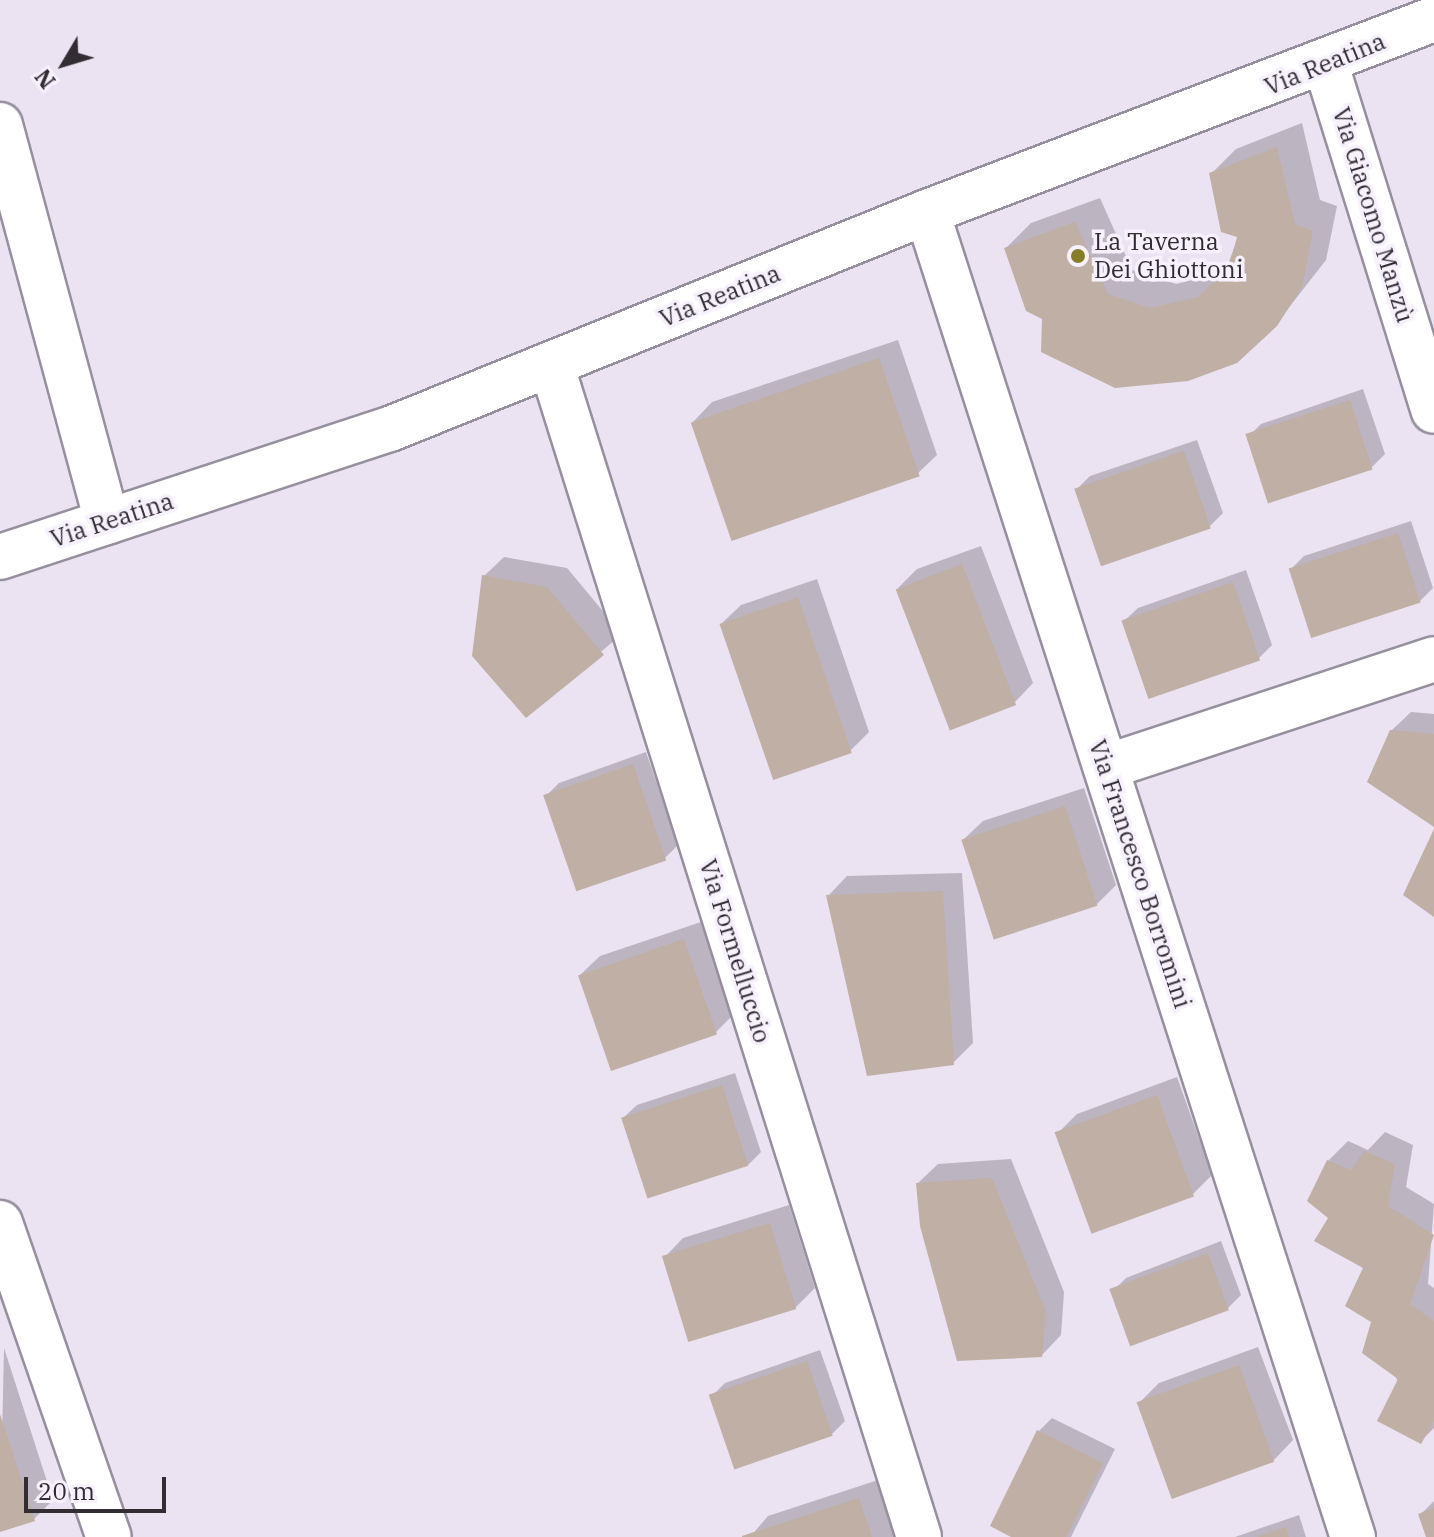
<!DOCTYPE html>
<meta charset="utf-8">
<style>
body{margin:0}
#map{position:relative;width:1434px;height:1537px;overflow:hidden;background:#ebe2f2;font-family:"IBM Plex Serif",serif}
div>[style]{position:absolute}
.shadow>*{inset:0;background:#0003}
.building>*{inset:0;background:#bfafa4;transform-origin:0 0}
.roads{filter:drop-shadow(2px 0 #978f9e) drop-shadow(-2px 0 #978f9e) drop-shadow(0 2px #978f9e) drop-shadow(0 -2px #978f9e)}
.minor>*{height:44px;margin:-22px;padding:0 22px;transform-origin:22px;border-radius:22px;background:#fff}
.tertiary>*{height:44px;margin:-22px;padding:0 22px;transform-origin:22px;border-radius:22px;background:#fff}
.dots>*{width:22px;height:22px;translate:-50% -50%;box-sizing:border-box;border:4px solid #f7f0fd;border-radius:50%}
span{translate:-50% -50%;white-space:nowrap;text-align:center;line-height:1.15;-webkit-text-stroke:7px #f7f0fd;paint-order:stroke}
.street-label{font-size:24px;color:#312d33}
.poi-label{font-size:24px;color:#312d33}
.left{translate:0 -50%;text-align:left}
.north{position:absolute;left:24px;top:24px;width:80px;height:80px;-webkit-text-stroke:6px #f7f0fd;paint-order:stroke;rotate:232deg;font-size:22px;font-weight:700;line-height:32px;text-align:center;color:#312d33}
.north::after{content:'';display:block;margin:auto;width:28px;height:36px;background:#312d33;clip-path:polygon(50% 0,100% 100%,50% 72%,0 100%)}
.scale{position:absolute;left:24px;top:1477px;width:142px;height:36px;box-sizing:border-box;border:4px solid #312d33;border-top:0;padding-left:10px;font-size:24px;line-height:28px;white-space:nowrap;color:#312d33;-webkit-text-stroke:6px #f7f0fd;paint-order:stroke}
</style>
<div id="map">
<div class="shadow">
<div style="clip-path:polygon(1302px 123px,1320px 200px,1337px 206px,1326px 260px,1276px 324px,1044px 318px,1006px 248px,1031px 223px,1100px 198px,1132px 270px,1176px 284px,1225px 272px,1239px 235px,1211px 174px,1236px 149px)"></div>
<div style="clip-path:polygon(898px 340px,937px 455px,917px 474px,693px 422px,712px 402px)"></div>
<div style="clip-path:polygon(1363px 389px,1385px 454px,1372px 467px,1271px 502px,1248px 437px,1261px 424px)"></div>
<div style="clip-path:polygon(1197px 440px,1223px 513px,1210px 526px,1077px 489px,1090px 476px)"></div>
<div style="clip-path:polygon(1411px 521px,1433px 588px,1420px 601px,1291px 569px,1304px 556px)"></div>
<div style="clip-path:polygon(981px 546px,1033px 683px,1014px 703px,898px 588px,917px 569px)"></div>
<div style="clip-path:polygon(504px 557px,567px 568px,622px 634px,526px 715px,484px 576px)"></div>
<div style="clip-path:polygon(1246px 570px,1272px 645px,1259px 658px,1124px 621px,1138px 608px)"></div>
<div style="clip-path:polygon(817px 579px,869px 732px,849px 752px,721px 624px,741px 605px)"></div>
<div style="clip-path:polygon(1411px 712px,1434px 714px,1434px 825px,1391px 731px)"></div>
<div style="clip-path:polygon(646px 752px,678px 845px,665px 858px,546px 796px,559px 783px)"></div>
<div style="clip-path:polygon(1084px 788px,1116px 885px,1097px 904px,963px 840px,983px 821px)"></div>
<div style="clip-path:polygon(962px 873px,973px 1043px,953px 1063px,828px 896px,847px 876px)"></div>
<div style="clip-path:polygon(704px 921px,736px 1012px,716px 1032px,611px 1067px,580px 975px,600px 956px)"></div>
<div style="clip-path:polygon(735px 1073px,761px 1152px,748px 1165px,623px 1118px,637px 1105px)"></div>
<div style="clip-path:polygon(1177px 1077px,1212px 1175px,1193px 1194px,1058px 1133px,1077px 1114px)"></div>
<div style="clip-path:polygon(1385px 1132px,1413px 1145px,1406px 1187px,1434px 1204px,1428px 1284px,1434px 1288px,1434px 1428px,1421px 1441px,1374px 1321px,1366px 1267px,1331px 1218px,1328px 1161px,1348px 1141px,1368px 1150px)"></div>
<div style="clip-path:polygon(1011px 1159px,1064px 1292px,1061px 1335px,1042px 1355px,918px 1183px,938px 1164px)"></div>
<div style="clip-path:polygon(789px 1205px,815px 1288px,796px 1307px,664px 1258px,683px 1238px)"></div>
<div style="clip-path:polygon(1221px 1241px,1241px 1295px,1228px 1308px,1113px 1291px,1126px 1278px)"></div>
<div style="clip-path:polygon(1258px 1347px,1293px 1440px,1274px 1460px,1139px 1403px,1159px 1383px)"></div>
<div style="clip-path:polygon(4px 1348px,53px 1500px,34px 1519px,0 1530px)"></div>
<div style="clip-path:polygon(820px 1350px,845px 1421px,832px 1434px,712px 1396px,725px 1383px)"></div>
<div style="clip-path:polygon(1052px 1418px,1115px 1449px,1071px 1537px,1016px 1537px,1039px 1431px)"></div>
<div style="clip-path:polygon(878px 1480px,897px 1537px,750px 1537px,768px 1516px)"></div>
<div style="clip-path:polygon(1434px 1501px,1434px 1537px,1428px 1537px,1420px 1515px)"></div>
<div style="clip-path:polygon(1299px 1515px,1306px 1537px,1235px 1537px)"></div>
</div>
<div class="building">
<div style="clip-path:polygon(1277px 147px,1295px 224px,1313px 231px,1302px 287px,1277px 326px,1237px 363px,1188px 381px,1115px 388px,1041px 352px,1042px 319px,1026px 311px,1004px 248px,1075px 222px,1108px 294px,1150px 308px,1198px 297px,1229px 267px,1237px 237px,1221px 232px,1209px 173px)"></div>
<div style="left:879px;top:358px;width:125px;height:199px;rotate:71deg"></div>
<div style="left:1350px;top:400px;width:73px;height:110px;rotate:72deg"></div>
<div style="left:1184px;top:451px;width:82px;height:116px;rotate:71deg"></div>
<div style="left:1398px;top:533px;width:73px;height:115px;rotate:72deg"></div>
<div style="left:962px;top:564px;width:151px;height:71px;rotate:69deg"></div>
<div style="clip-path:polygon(482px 575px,547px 587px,604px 655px,526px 718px,472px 656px)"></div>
<div style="left:1233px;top:582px;width:83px;height:118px;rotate:71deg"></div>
<div style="left:798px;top:597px;width:165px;height:83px;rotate:71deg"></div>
<div style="clip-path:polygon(1390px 730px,1434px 734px,1434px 827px,1367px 782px)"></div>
<div style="left:633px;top:764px;width:102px;height:95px;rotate:71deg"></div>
<div style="left:1065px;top:806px;width:105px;height:109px;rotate:72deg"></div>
<div style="clip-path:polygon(1434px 829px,1434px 917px,1403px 895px)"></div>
<div style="clip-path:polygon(943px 891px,954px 1065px,867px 1076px,826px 895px)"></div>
<div style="left:684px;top:939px;width:101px;height:112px;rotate:71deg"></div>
<div style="left:722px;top:1085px;width:85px;height:106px;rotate:72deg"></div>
<div style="left:1157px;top:1095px;width:108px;height:109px;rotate:70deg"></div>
<div style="clip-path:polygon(1364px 1151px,1395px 1164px,1388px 1206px,1434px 1235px,1410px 1304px,1434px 1321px,1434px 1421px,1421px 1444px,1377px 1421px,1398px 1379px,1362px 1353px,1371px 1322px,1345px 1306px,1363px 1268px,1314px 1241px,1328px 1218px,1307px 1201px,1327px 1160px,1351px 1170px)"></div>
<div style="clip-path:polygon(992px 1178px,1046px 1312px,1042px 1357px,957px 1361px,920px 1226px,916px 1183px)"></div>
<div style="left:770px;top:1223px;width:90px;height:113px;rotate:73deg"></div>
<div style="left:1208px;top:1253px;width:61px;height:105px;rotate:70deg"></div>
<div style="left:807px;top:1361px;width:79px;height:104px;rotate:71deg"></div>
<div style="left:1239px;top:1365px;width:103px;height:109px;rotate:70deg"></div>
<div style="clip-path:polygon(0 1414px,35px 1521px,0 1532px)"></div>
<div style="clip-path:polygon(1037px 1430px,1103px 1463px,1066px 1537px,1011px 1537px,990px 1526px)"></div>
<div style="clip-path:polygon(859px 1498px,872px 1537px,742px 1537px,742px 1536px)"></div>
<div style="clip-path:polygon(1434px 1508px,1434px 1537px,1426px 1537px,1418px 1514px)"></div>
<div style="clip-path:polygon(1286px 1527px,1289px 1537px,1259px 1537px,1258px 1536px)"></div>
</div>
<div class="roads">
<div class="minor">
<div style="left:1326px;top:65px;width:362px;rotate:72.7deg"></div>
<div style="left:0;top:125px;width:411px;rotate:74.9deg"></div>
<div style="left:927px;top:212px;width:1392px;rotate:72.18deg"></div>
<div style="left:551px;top:364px;width:1229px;rotate:72.58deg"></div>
<div style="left:1106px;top:767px;width:345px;rotate:-18.2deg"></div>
<div style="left:0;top:1223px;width:332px;rotate:70.9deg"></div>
</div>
<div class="tertiary">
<div style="left:0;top:557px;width:410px;rotate:-18.2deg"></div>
<div style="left:390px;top:429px;width:579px;rotate:-22deg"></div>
<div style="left:927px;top:212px;width:542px;rotate:-20.84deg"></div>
</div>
</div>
<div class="dots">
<div style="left:1078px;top:256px;background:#857e25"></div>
</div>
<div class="street-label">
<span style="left:1325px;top:64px;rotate:-22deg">Via Reatina</span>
<span style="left:1373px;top:215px;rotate:73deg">Via Giacomo Manzù</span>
<span style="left:720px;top:296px;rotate:-22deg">Via Reatina</span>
<span style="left:112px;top:520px;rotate:-18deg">Via Reatina</span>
<span style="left:1140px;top:874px;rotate:72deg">Via Francesco Borromini</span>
<span style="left:735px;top:951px;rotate:73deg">Via Formelluccio</span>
</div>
<div class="poi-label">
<span class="left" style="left:1094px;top:256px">La Taverna<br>Dei Ghiottoni</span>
</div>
<div class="north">N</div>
<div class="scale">20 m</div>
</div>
